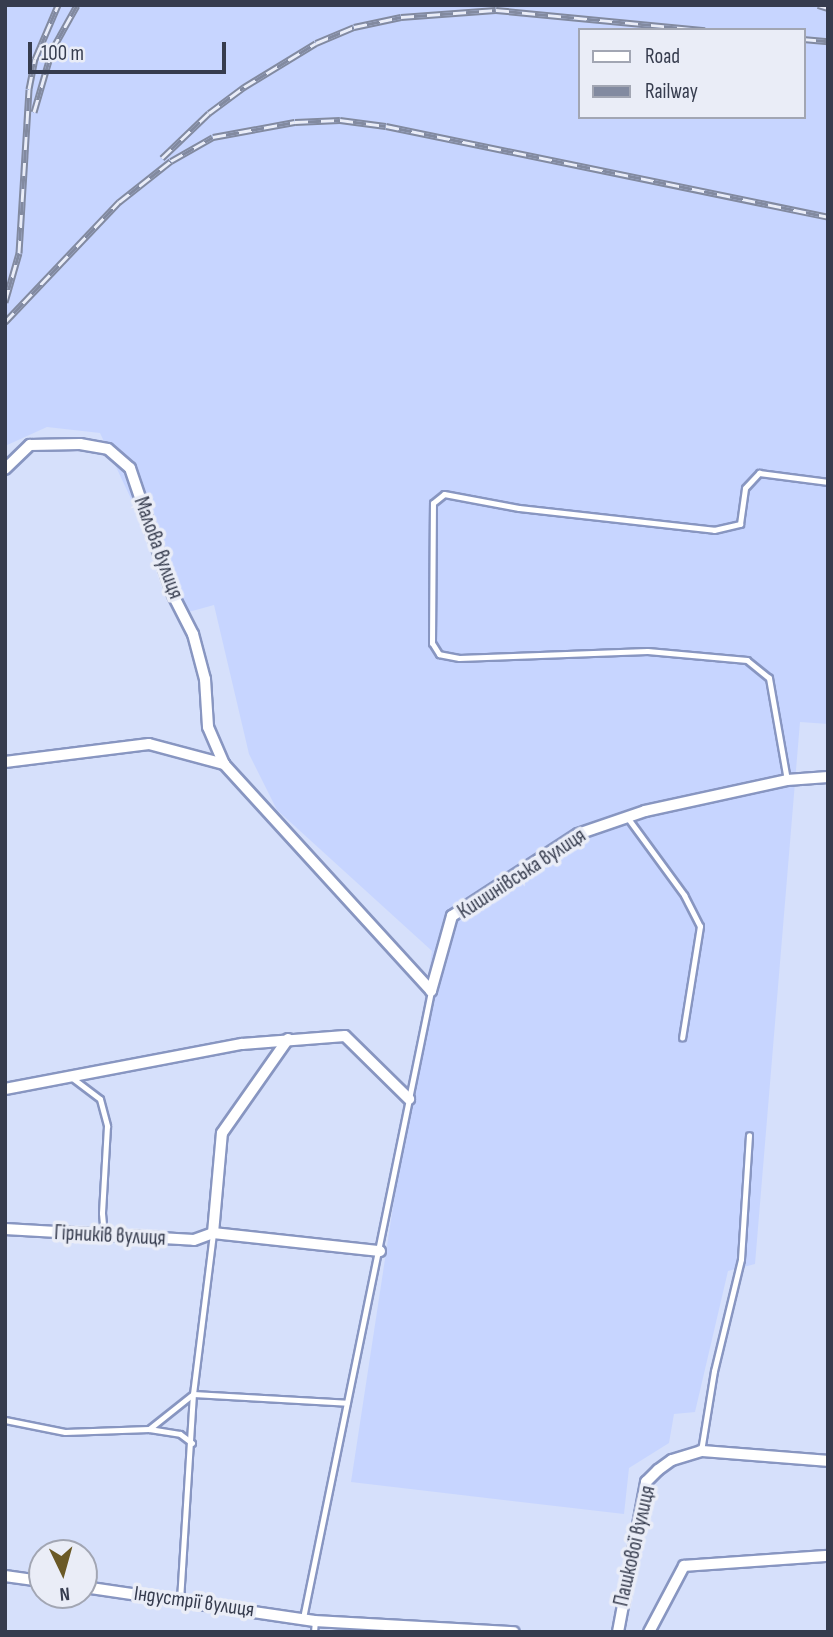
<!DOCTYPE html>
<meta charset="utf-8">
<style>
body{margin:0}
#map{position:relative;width:833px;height:1637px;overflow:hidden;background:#d6e0fb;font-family:"Sofia Sans Condensed",sans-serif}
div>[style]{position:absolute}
.built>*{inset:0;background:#c7d5ff}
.roads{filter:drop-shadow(2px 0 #8896c1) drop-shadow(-2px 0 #8896c1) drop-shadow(0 2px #8896c1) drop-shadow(0 -2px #8896c1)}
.lane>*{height:5px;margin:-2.5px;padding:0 2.5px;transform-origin:2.5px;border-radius:2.5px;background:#fff}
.street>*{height:10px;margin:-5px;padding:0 5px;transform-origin:5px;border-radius:5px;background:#fff}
.rail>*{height:7px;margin-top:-3.5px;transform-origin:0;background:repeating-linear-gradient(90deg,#eaedf7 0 13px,#828aa0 0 26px);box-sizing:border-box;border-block:2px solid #828aa0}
span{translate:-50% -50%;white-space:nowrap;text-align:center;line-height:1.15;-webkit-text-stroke:7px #eaedf7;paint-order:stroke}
.street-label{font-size:21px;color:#363c4e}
.frame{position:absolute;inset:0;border:7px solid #363c4e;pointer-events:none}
.legend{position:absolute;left:578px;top:28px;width:228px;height:91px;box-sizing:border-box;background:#eaedf7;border:2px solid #a2a6b3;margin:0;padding:9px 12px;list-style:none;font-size:21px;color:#363c4e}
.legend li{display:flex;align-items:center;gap:14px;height:35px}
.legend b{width:35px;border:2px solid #a2a6b3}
.north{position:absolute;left:28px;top:1539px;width:70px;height:70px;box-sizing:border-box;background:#eaedf7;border:2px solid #a2a6b3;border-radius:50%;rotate:175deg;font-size:19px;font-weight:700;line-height:28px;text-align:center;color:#363c4e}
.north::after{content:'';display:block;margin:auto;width:24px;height:32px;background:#6a5926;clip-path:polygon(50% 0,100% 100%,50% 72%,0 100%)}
.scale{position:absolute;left:28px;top:42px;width:198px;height:32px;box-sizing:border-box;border:4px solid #363c4e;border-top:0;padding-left:9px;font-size:21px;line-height:24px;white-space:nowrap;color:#363c4e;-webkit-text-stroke:5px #eaedf7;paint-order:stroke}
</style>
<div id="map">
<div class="built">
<div style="clip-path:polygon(evenodd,5px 5px,828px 5px,828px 724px,800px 722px,755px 1264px,728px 1271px,695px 1412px,674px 1414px,669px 1443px,629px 1468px,624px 1514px,351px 1482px,432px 951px,277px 810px,249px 754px,214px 605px,185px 613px,100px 433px,47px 427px,5px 446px,5px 5px,579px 30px,803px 30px,803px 117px,579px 117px,579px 30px)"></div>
</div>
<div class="roads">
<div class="lane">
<div style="left:787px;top:780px;width:104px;rotate:-100deg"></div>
<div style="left:769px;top:678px;width:28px;rotate:-141deg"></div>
<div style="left:747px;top:660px;width:100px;rotate:-174.9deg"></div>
<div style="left:647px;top:651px;width:188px;rotate:177.9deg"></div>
<div style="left:459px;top:658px;width:20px;rotate:-169deg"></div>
<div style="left:439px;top:654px;width:13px;rotate:-122deg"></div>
<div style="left:432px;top:643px;width:140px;rotate:-89.6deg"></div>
<div style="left:433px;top:503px;width:14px;rotate:-39deg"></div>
<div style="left:444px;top:494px;width:76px;rotate:10.6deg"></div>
<div style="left:519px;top:508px;width:196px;rotate:6.4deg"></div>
<div style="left:714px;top:530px;width:27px;rotate:-13deg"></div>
<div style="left:740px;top:524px;width:36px;rotate:-82deg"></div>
<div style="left:745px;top:488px;width:21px;rotate:-47deg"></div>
<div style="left:759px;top:473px;width:70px;rotate:7.4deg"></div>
<div style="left:627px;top:817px;width:97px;rotate:53.8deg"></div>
<div style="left:684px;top:895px;width:35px;rotate:63deg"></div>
<div style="left:700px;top:926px;width:113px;rotate:99.1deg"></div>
<div style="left:71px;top:1077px;width:36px;rotate:37deg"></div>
<div style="left:100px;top:1099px;width:28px;rotate:75deg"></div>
<div style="left:107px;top:1126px;width:87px;rotate:93.3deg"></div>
<div style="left:102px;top:1213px;width:21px;rotate:85deg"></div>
<div style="left:5px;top:1420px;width:61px;rotate:11.3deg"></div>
<div style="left:65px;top:1432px;width:84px;rotate:-2deg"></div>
<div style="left:149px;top:1429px;width:56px;rotate:-38.5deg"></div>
<div style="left:193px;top:1394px;width:154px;rotate:3.3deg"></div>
<div style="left:149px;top:1429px;width:31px;rotate:9deg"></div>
<div style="left:180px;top:1434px;width:15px;rotate:37deg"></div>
<div style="left:701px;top:1451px;width:81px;rotate:-80.8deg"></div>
<div style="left:714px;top:1371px;width:115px;rotate:-76.4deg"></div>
<div style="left:741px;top:1259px;width:124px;rotate:-86.3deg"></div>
<div style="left:180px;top:1600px;width:206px;rotate:-86.4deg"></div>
<div style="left:193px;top:1394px;width:161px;rotate:-82.9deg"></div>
<div style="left:303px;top:1618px;width:640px;rotate:-78.46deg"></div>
<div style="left:314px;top:1632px;width:11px;rotate:-85deg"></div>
</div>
<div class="street">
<div style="left:5px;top:469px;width:35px;rotate:-44deg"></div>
<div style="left:30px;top:445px;width:50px;rotate:-1.1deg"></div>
<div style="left:80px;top:444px;width:28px;rotate:10deg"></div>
<div style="left:108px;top:449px;width:29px;rotate:41deg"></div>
<div style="left:130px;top:468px;width:134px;rotate:71.3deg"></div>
<div style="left:173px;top:595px;width:44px;rotate:62.9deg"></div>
<div style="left:193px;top:634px;width:47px;rotate:75.1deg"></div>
<div style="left:205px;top:679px;width:48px;rotate:86.4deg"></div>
<div style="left:208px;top:727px;width:40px;rotate:66.6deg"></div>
<div style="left:5px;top:762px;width:145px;rotate:-7.1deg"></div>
<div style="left:149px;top:744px;width:78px;rotate:14.9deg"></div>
<div style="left:224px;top:764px;width:307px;rotate:47.6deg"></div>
<div style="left:431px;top:991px;width:78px;rotate:-74.4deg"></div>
<div style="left:452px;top:916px;width:150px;rotate:-33.1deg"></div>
<div style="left:578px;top:834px;width:71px;rotate:-18.9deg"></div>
<div style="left:645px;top:811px;width:145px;rotate:-12.3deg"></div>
<div style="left:787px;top:780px;width:41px;rotate:-4.2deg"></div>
<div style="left:5px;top:1089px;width:241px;rotate:-10.8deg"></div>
<div style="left:242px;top:1044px;width:103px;rotate:-4.4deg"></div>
<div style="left:345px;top:1036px;width:90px;rotate:44.5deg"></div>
<div style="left:5px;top:1229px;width:189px;rotate:3.3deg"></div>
<div style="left:194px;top:1240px;width:20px;rotate:-20deg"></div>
<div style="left:213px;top:1233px;width:168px;rotate:6.2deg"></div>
<div style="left:213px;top:1233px;width:100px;rotate:-84.9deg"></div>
<div style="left:222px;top:1133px;width:115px;rotate:-54.9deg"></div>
<div style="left:5px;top:1576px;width:37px;rotate:8deg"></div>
<div style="left:84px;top:1587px;width:233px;rotate:8.4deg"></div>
<div style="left:315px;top:1621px;width:199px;rotate:3.2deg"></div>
<div style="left:618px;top:1632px;width:153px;rotate:-79.4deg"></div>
<div style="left:646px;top:1482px;width:17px;rotate:-45deg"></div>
<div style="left:658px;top:1470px;width:17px;rotate:-36deg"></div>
<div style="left:672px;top:1460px;width:30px;rotate:-17deg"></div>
<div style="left:701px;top:1451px;width:127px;rotate:4.5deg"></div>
<div style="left:649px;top:1632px;width:75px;rotate:-62.1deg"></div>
<div style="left:684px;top:1566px;width:144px;rotate:-4deg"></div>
</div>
</div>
<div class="rail">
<div style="left:818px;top:5px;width:10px;rotate:17deg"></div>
<div style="left:803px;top:39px;width:25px;rotate:5deg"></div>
<div style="left:34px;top:112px;width:65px;rotate:-73.8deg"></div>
<div style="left:52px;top:50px;width:51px;rotate:-60.9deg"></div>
<div style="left:162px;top:158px;width:65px;rotate:-43.8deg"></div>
<div style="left:209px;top:113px;width:44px;rotate:-36.6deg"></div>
<div style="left:244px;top:87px;width:84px;rotate:-31.4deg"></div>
<div style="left:316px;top:43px;width:41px;rotate:-22.8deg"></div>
<div style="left:354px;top:27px;width:48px;rotate:-12deg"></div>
<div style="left:401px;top:17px;width:95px;rotate:-4.2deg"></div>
<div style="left:496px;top:10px;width:210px;rotate:5.5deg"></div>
<div style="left:5px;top:302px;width:51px;rotate:-74.1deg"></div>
<div style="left:19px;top:253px;width:164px;rotate:-86.5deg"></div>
<div style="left:29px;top:89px;width:31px;rotate:-79deg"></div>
<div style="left:35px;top:59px;width:59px;rotate:-66.9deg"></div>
<div style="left:5px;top:322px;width:166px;rotate:-46.5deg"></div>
<div style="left:119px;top:202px;width:66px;rotate:-38.3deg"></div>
<div style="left:171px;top:161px;width:48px;rotate:-29.7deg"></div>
<div style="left:213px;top:137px;width:83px;rotate:-10.4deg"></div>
<div style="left:295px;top:122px;width:45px;rotate:-2.5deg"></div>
<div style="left:340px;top:120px;width:46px;rotate:7.4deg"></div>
<div style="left:386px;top:126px;width:451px;rotate:11.6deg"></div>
</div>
<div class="street-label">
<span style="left:158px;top:548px;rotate:70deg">Малова вулиця</span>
<span style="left:522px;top:874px;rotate:-33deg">Кишинівська вулиця</span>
<span style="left:110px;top:1236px;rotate:3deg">Гірників вулиця</span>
<span style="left:635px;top:1546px;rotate:-77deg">Пашкової вулиця</span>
<span style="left:194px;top:1602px;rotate:8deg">Індустрії вулиця</span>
</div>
<div class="frame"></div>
<ul class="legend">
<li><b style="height:9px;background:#fff"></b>Road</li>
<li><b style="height:9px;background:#828aa0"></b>Railway</li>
</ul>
<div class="north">N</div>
<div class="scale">100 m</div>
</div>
